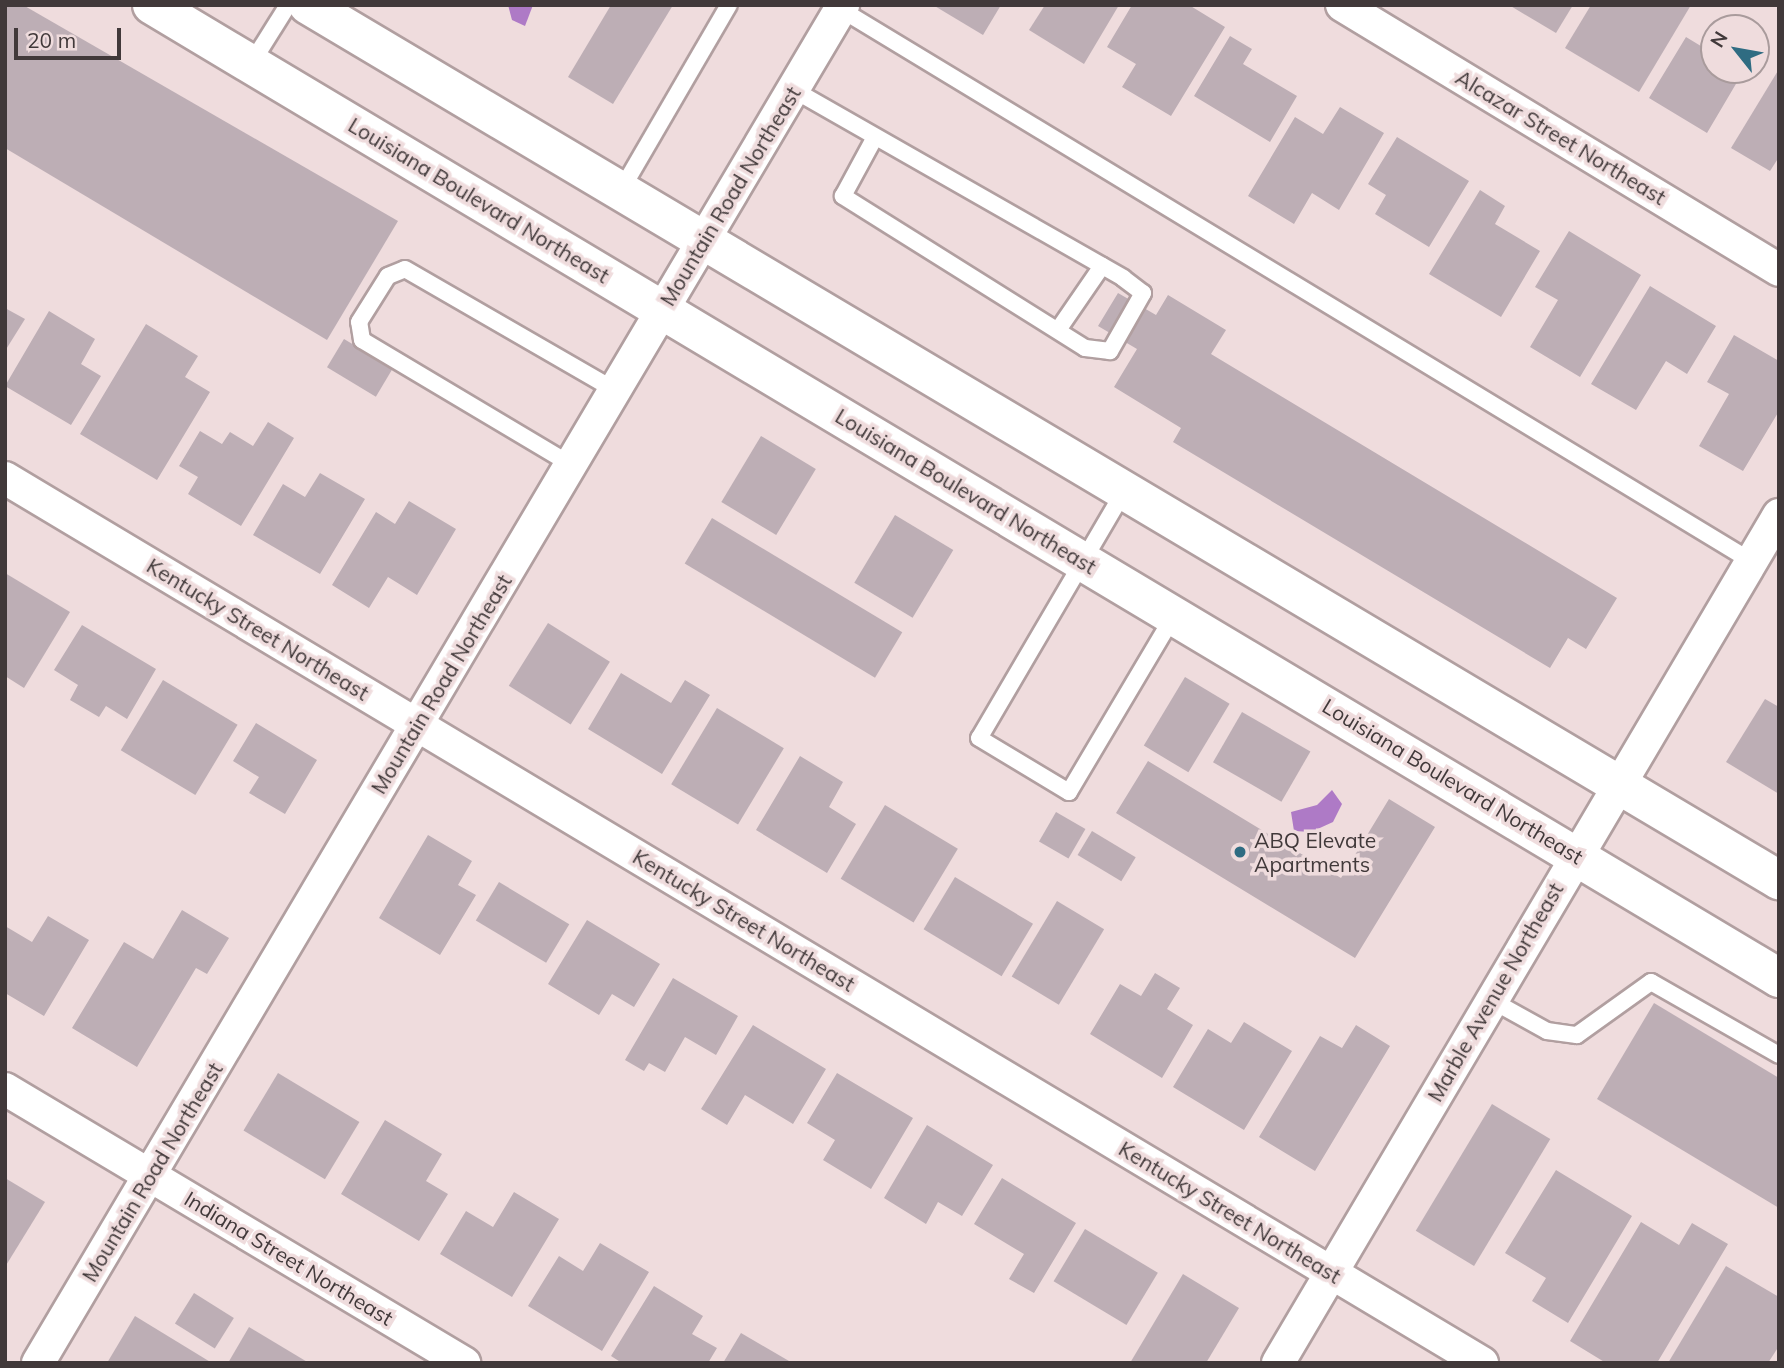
<!DOCTYPE html>
<style>
body{margin:0}
#map{position:relative;width:1784px;height:1368px;overflow:hidden;background:#efdcdd;font-family:Mulish,sans-serif}
div>[style]{position:absolute}
.water>*{inset:0;background:#ae7ac6}
.building>*{inset:0;background:#bdaeb5;transform-origin:0 0}
.roads{filter:drop-shadow(2px 0 #b19fa0) drop-shadow(-2px 0 #b19fa0) drop-shadow(0 2px #b19fa0) drop-shadow(0 -2px #b19fa0)}
.lane>*{height:16px;margin:-8px;padding:0 8px;transform-origin:8px;border-radius:8px;background:#fff}
.street>*{height:32px;margin:-16px;padding:0 16px;transform-origin:16px;border-radius:16px;background:#fff}
.secondary>*{height:38px;margin:-19px;padding:0 19px;transform-origin:19px;border-radius:19px;background:#fff}
.dots>*{width:19px;height:19px;translate:-50% -50%;box-sizing:border-box;border:4px solid #efdcdd;border-radius:50%}
span{translate:-50% -50%;white-space:nowrap;text-align:center;line-height:1.15;-webkit-text-stroke:7px #efdcdd;paint-order:stroke}
.street-label{font-size:21px;color:#41393a}
.poi-label{font-size:21px;color:#41393a}
.left{translate:0 -50%;text-align:left}
.frame{position:absolute;inset:0;border:7px solid #41393a;pointer-events:none}
.north{position:absolute;left:1700px;top:14px;width:70px;height:70px;box-sizing:border-box;background:#efdcdd;border:2px solid #a99b9c;border-radius:50%;rotate:301deg;font-size:19px;font-weight:700;line-height:28px;text-align:center;color:#41393a}
.north::after{content:'';display:block;margin:auto;width:24px;height:32px;background:#2f6c82;clip-path:polygon(50% 0,100% 100%,50% 72%,0 100%)}
.scale{position:absolute;left:14px;top:28px;width:107px;height:32px;box-sizing:border-box;border:4px solid #41393a;border-top:0;padding-left:9px;font-size:21px;line-height:24px;white-space:nowrap;color:#41393a;-webkit-text-stroke:5px #efdcdd;paint-order:stroke}
</style>
<div id="map">
<div class="water">
<div style="clip-path:polygon(508px 5px,533px 5px,525px 26px,512px 20px)"></div>
<div style="clip-path:polygon(1332px 790px,1342px 804px,1333px 822px,1311px 832px,1294px 831px,1291px 812px,1317px 805px)"></div>
</div>
<div class="building">
<div style="clip-path:polygon(5px 5px,23px 5px,398px 221px,327px 340px,5px 148px)"></div>
<div style="clip-path:polygon(611px 5px,673px 5px,613px 104px,568px 77px)"></div>
<div style="clip-path:polygon(933px 5px,1001px 5px,983px 35px)"></div>
<div style="clip-path:polygon(1045px 5px,1119px 5px,1084px 64px,1029px 30px)"></div>
<div style="clip-path:polygon(1132px 5px,1189px 5px,1225px 27px,1171px 116px,1122px 87px,1136px 64px,1107px 47px)"></div>
<div style="clip-path:polygon(1509px 5px,1573px 5px,1556px 33px)"></div>
<div style="clip-path:polygon(1591px 5px,1691px 5px,1639px 92px,1565px 48px)"></div>
<div style="clip-path:polygon(1230px 36px,1252px 49px,1243px 64px,1297px 96px,1270px 142px,1194px 96px)"></div>
<div style="clip-path:polygon(1686px 37px,1714px 54px,1714px 70px,1743px 72px,1707px 133px,1649px 98px)"></div>
<div style="clip-path:polygon(1779px 69px,1779px 157px,1770px 171px,1731px 148px)"></div>
<div style="clip-path:polygon(1340px 107px,1384px 133px,1339px 210px,1312px 193px,1294px 224px,1248px 196px,1295px 117px,1323px 134px)"></div>
<div style="clip-path:polygon(1397px 137px,1469px 181px,1429px 247px,1375px 214px,1386px 195px,1368px 184px)"></div>
<div style="clip-path:polygon(1480px 190px,1505px 206px,1495px 224px,1540px 251px,1501px 317px,1429px 274px)"></div>
<div style="clip-path:polygon(1569px 231px,1641px 275px,1580px 377px,1530px 347px,1558px 300px,1535px 287px)"></div>
<div style="clip-path:polygon(1650px 286px,1716px 326px,1687px 374px,1666px 361px,1636px 410px,1591px 384px)"></div>
<div style="clip-path:polygon(1118px 293px,1156px 315px,1168px 295px,1226px 330px,1211px 354px,1617px 598px,1586px 649px,1568px 638px,1550px 668px,1173px 442px,1181px 428px,1114px 387px,1137px 349px,1098px 326px)"></div>
<div style="clip-path:polygon(5px 308px,25px 319px,5px 351px)"></div>
<div style="clip-path:polygon(49px 311px,95px 339px,81px 364px,101px 376px,71px 425px,5px 386px)"></div>
<div style="clip-path:polygon(146px 324px,198px 356px,185px 377px,210px 392px,157px 480px,80px 434px)"></div>
<div style="clip-path:polygon(1734px 335px,1779px 361px,1779px 411px,1743px 471px,1699px 446px,1729px 394px,1707px 382px)"></div>
<div style="left:344px;top:339px;width:57px;height:33px;rotate:31deg"></div>
<div style="clip-path:polygon(268px 422px,294px 438px,241px 526px,188px 494px,198px 477px,179px 466px,200px 431px,222px 444px,230px 432px,253px 446px)"></div>
<div style="left:761px;top:436px;width:64px;height:77px;rotate:31deg"></div>
<div style="clip-path:polygon(320px 473px,365px 499px,320px 574px,253px 535px,283px 484px,305px 497px)"></div>
<div style="clip-path:polygon(409px 501px,456px 529px,417px 595px,388px 577px,369px 608px,332px 585px,376px 512px,395px 524px)"></div>
<div style="left:895px;top:515px;width:68px;height:79px;rotate:31deg"></div>
<div style="left:712px;top:518px;width:222px;height:53px;rotate:31deg"></div>
<div style="clip-path:polygon(5px 573px,70px 612px,24px 688px,5px 676px)"></div>
<div style="left:548px;top:623px;width:73px;height:74px;rotate:32deg"></div>
<div style="clip-path:polygon(82px 625px,156px 669px,127px 719px,106px 706px,99px 717px,70px 700px,78px 685px,54px 670px)"></div>
<div style="clip-path:polygon(621px 673px,671px 703px,685px 680px,710px 695px,662px 774px,588px 729px)"></div>
<div style="left:1185px;top:677px;width:52px;height:80px;rotate:31deg"></div>
<div style="left:163px;top:680px;width:87px;height:82px;rotate:31deg"></div>
<div style="clip-path:polygon(1765px 699px,1779px 707px,1779px 794px,1726px 762px)"></div>
<div style="left:717px;top:708px;width:78px;height:89px;rotate:31deg"></div>
<div style="left:1242px;top:712px;width:79px;height:58px;rotate:30deg"></div>
<div style="clip-path:polygon(256px 723px,317px 760px,285px 814px,249px 793px,259px 777px,233px 761px)"></div>
<div style="clip-path:polygon(800px 756px,843px 782px,829px 807px,856px 824px,827px 873px,756px 830px)"></div>
<div style="clip-path:polygon(1148px 761px,1341px 878px,1389px 799px,1435px 827px,1355px 958px,1116px 813px)"></div>
<div style="left:885px;top:805px;width:85px;height:86px;rotate:31deg"></div>
<div style="left:1056px;top:812px;width:34px;height:34px;rotate:30deg"></div>
<div style="left:1092px;top:831px;width:51px;height:28px;rotate:31deg"></div>
<div style="clip-path:polygon(428px 835px,472px 861px,458px 885px,476px 895px,440px 955px,379px 918px)"></div>
<div style="left:955px;top:877px;width:91px;height:61px;rotate:31deg"></div>
<div style="left:499px;top:882px;width:82px;height:45px;rotate:31deg"></div>
<div style="left:1057px;top:901px;width:55px;height:88px;rotate:31deg"></div>
<div style="clip-path:polygon(182px 910px,229px 938px,207px 974px,196px 968px,137px 1067px,72px 1028px,124px 942px,153px 959px)"></div>
<div style="clip-path:polygon(48px 916px,89px 940px,44px 1016px,5px 993px,5px 926px,32px 942px)"></div>
<div style="clip-path:polygon(587px 920px,660px 964px,634px 1007px,612px 994px,599px 1015px,548px 984px)"></div>
<div style="clip-path:polygon(1155px 973px,1180px 988px,1167px 1009px,1193px 1025px,1162px 1078px,1090px 1034px,1120px 984px,1141px 996px)"></div>
<div style="clip-path:polygon(673px 978px,738px 1016px,716px 1055px,685px 1037px,665px 1072px,649px 1063px,644px 1071px,625px 1060px)"></div>
<div style="clip-path:polygon(1654px 1003px,1779px 1078px,1779px 1208px,1597px 1099px)"></div>
<div style="clip-path:polygon(1244px 1022px,1292px 1051px,1244px 1130px,1173px 1087px,1208px 1029px,1231px 1043px)"></div>
<div style="clip-path:polygon(753px 1025px,826px 1069px,793px 1124px,745px 1095px,727px 1125px,701px 1109px)"></div>
<div style="clip-path:polygon(1356px 1025px,1390px 1046px,1315px 1171px,1259px 1137px,1320px 1036px,1342px 1048px)"></div>
<div style="left:278px;top:1073px;width:95px;height:67px;rotate:31deg"></div>
<div style="clip-path:polygon(837px 1073px,913px 1118px,871px 1189px,823px 1160px,835px 1140px,807px 1123px)"></div>
<div style="left:1492px;top:1104px;width:68px;height:148px;rotate:31deg"></div>
<div style="clip-path:polygon(385px 1120px,442px 1154px,426px 1181px,448px 1194px,419px 1241px,341px 1194px)"></div>
<div style="clip-path:polygon(927px 1125px,993px 1165px,962px 1216px,938px 1202px,926px 1224px,884px 1198px)"></div>
<div style="clip-path:polygon(1556px 1170px,1632px 1216px,1568px 1323px,1532px 1301px,1546px 1278px,1505px 1253px)"></div>
<div style="clip-path:polygon(5px 1178px,45px 1202px,5px 1267px)"></div>
<div style="clip-path:polygon(1002px 1178px,1076px 1223px,1034px 1293px,1009px 1279px,1024px 1254px,974px 1224px)"></div>
<div style="clip-path:polygon(514px 1192px,559px 1219px,512px 1297px,440px 1254px,466px 1211px,493px 1227px)"></div>
<div style="clip-path:polygon(1641px 1222px,1679px 1245px,1692px 1223px,1728px 1244px,1657px 1363px,1606px 1363px,1570px 1341px)"></div>
<div style="left:1085px;top:1229px;width:85px;height:61px;rotate:31deg"></div>
<div style="clip-path:polygon(600px 1243px,649px 1272px,602px 1351px,528px 1306px,559px 1256px,583px 1271px)"></div>
<div style="clip-path:polygon(1726px 1266px,1779px 1297px,1779px 1346px,1768px 1363px,1668px 1363px)"></div>
<div style="clip-path:polygon(1183px 1274px,1239px 1308px,1206px 1363px,1130px 1363px)"></div>
<div style="clip-path:polygon(654px 1286px,703px 1316px,692px 1334px,717px 1348px,708px 1363px,622px 1363px,611px 1356px)"></div>
<div style="left:194px;top:1293px;width:47px;height:36px;rotate:32deg"></div>
<div style="clip-path:polygon(135px 1316px,212px 1363px,107px 1363px)"></div>
<div style="clip-path:polygon(249px 1327px,309px 1363px,228px 1363px)"></div>
<div style="clip-path:polygon(741px 1333px,789px 1361px,788px 1363px,723px 1363px)"></div>
</div>
<div class="roads">
<div class="lane">
<div style="left:837px;top:7px;width:1069px;rotate:31.22deg"></div>
<div style="left:251px;top:64px;width:70px;rotate:-57.9deg"></div>
<div style="left:794px;top:90px;width:379px;rotate:29.7deg"></div>
<div style="left:1123px;top:278px;width:25px;rotate:37deg"></div>
<div style="left:1143px;top:293px;width:67px;rotate:119.6deg"></div>
<div style="left:1110px;top:351px;width:25px;rotate:-173deg"></div>
<div style="left:1085px;top:348px;width:286px;rotate:-147.9deg"></div>
<div style="left:843px;top:196px;width:67px;rotate:-61.5deg"></div>
<div style="left:620px;top:192px;width:216px;rotate:-59.8deg"></div>
<div style="left:1058px;top:330px;width:78px;rotate:-55.5deg"></div>
<div style="left:570px;top:464px;width:242px;rotate:-149.2deg"></div>
<div style="left:362px;top:340px;width:18px;rotate:-99deg"></div>
<div style="left:359px;top:322px;width:54px;rotate:-57.8deg"></div>
<div style="left:388px;top:276px;width:18px;rotate:-22deg"></div>
<div style="left:405px;top:269px;width:242px;rotate:30deg"></div>
<div style="left:1123px;top:493px;width:284px;rotate:120.4deg"></div>
<div style="left:979px;top:738px;width:105px;rotate:31deg"></div>
<div style="left:1069px;top:792px;width:206px;rotate:-59.3deg"></div>
<div style="left:1491px;top:1000px;width:64px;rotate:29deg"></div>
<div style="left:1547px;top:1031px;width:30px;rotate:8deg"></div>
<div style="left:1577px;top:1035px;width:91px;rotate:-35.6deg"></div>
<div style="left:1651px;top:982px;width:147px;rotate:29.7deg"></div>
</div>
<div class="street">
<div style="left:1342px;top:5px;width:511px;rotate:31.23deg"></div>
<div style="left:5px;top:478px;width:1722px;rotate:30.93deg"></div>
<div style="left:5px;top:1089px;width:535px;rotate:30.84deg"></div>
<div style="left:38px;top:1363px;width:1579px;rotate:-59.34deg"></div>
<div style="left:1278px;top:1363px;width:985px;rotate:-59.43deg"></div>
</div>
<div class="secondary">
<div style="left:152px;top:5px;width:1896px;rotate:30.88deg"></div>
<div style="left:308px;top:5px;width:1712px;rotate:30.75deg"></div>
</div>
</div>
<div class="dots">
<div style="left:1240px;top:852px;background:#2f6c82"></div>
</div>
<div class="street-label">
<span style="left:1561px;top:137px;rotate:31deg">Alcazar Street Northeast</span>
<span style="left:730px;top:196px;rotate:-59deg">Mountain Road Northeast</span>
<span style="left:479px;top:200px;rotate:31deg">Louisiana Boulevard Northeast</span>
<span style="left:966px;top:491px;rotate:31deg">Louisiana Boulevard Northeast</span>
<span style="left:258px;top:629px;rotate:31deg">Kentucky Street Northeast</span>
<span style="left:441px;top:684px;rotate:-59deg">Mountain Road Northeast</span>
<span style="left:1453px;top:781px;rotate:31deg">Louisiana Boulevard Northeast</span>
<span style="left:744px;top:920px;rotate:31deg">Kentucky Street Northeast</span>
<span style="left:1495px;top:992px;rotate:-60deg">Marble Avenue Northeast</span>
<span style="left:152px;top:1172px;rotate:-59deg">Mountain Road Northeast</span>
<span style="left:1230px;top:1212px;rotate:31deg">Kentucky Street Northeast</span>
<span style="left:289px;top:1258px;rotate:31deg">Indiana Street Northeast</span>
</div>
<div class="poi-label">
<span class="left" style="left:1254px;top:852px">ABQ Elevate<br>Apartments</span>
</div>
<div class="frame"></div>
<div class="north">N</div>
<div class="scale">20 m</div>
</div>
